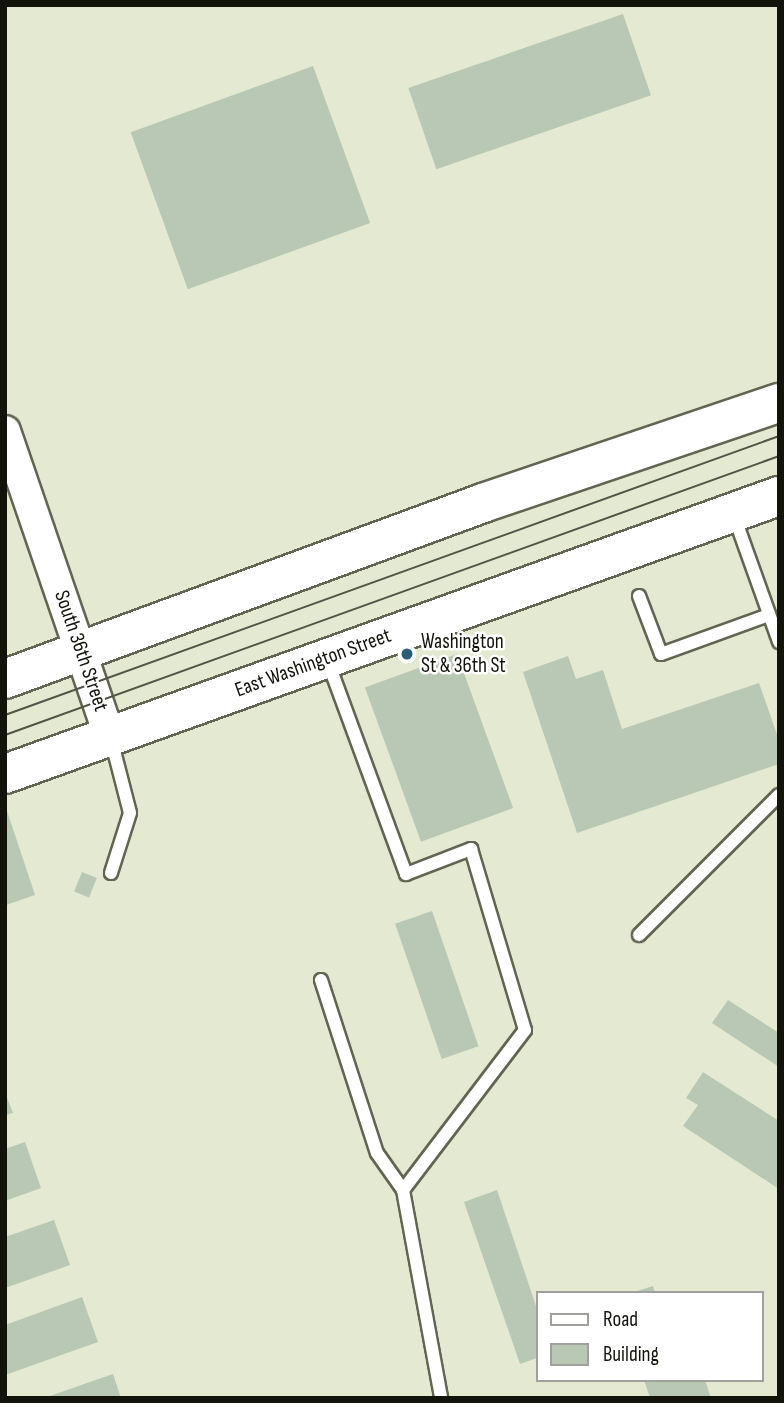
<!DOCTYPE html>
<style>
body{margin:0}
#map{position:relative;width:784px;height:1403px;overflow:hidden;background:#e4e9d1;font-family:"Sofia Sans Condensed",sans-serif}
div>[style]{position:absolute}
.building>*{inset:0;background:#b8c8b5;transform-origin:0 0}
.roads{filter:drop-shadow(2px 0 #616551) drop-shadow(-2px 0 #616551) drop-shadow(0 2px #616551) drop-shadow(0 -2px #616551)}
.service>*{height:12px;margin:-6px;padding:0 6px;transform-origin:6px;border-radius:6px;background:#fff}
.tertiary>*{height:30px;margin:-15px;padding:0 15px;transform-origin:15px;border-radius:15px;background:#fff}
.primary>*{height:38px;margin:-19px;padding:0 19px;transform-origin:19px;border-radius:19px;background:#fff}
.tram>*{height:2px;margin:-1px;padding:0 1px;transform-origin:1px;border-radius:1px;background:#515447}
.dots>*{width:19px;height:19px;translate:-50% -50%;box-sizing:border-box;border:4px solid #fff;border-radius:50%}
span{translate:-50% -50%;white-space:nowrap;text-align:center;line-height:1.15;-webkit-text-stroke:5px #fff;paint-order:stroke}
.poi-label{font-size:21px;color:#12130b}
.left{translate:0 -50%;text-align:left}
.street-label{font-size:21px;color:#12130b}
.frame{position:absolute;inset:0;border:7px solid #12130b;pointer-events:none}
.legend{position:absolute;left:536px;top:1291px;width:228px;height:91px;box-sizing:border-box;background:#fff;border:2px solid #a0a19d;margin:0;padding:9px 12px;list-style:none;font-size:21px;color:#12130b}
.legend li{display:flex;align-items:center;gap:14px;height:35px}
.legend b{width:35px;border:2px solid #a0a19d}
</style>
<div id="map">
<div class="building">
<div style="left:623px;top:14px;width:86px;height:227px;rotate:71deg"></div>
<div style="left:313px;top:66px;width:167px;height:194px;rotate:70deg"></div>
<div style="left:457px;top:654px;width:164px;height:98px;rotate:70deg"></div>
<div style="clip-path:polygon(568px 656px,576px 679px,603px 670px,622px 729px,759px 683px,779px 740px,779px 764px,577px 833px,523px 672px)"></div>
<div style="clip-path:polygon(6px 808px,35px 895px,6px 905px,5px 901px)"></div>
<div style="left:82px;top:872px;width:16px;height:21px;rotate:22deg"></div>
<div style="left:432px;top:911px;width:143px;height:39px;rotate:71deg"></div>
<div style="clip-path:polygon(728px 1000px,779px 1033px,779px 1067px,712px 1023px)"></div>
<div style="clip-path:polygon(703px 1072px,779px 1121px,779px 1189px,683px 1126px,698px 1105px,686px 1098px)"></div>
<div style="clip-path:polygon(5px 1093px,13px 1113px,5px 1115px)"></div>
<div style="clip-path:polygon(25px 1142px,41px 1188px,5px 1201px,5px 1149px)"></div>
<div style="clip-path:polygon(497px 1190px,537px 1309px,537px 1358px,520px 1364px,464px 1202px)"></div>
<div style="clip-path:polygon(54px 1220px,70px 1265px,5px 1288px,5px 1237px)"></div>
<div style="clip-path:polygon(653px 1286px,655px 1293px,634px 1293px,634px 1292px)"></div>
<div style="clip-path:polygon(82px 1297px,98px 1342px,5px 1375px,5px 1325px)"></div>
<div style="clip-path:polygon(113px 1374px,121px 1398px,47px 1398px,47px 1397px)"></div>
<div style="clip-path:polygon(644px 1380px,705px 1380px,711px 1398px,650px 1398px)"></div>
</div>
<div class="roads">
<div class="service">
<div style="left:734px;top:516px;width:134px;rotate:70.3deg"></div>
<div style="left:639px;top:596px;width:62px;rotate:69.2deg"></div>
<div style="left:661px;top:654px;width:115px;rotate:-19.9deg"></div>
<div style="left:328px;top:662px;width:226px;rotate:69.8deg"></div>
<div style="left:406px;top:874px;width:70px;rotate:-21deg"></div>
<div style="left:471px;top:849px;width:189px;rotate:73.4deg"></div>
<div style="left:525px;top:1030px;width:201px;rotate:127.3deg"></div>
<div style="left:403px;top:1190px;width:211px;rotate:79.6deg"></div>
<div style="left:111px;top:739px;width:76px;rotate:75.6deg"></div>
<div style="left:130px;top:813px;width:63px;rotate:107.6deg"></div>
<div style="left:639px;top:935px;width:198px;rotate:-45deg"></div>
<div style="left:321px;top:980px;width:182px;rotate:72.1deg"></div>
<div style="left:377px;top:1153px;width:45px;rotate:54.9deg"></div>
</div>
<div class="tertiary">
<div style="left:5px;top:431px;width:324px;rotate:71.1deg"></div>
</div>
<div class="primary">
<div style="left:5px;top:679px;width:509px;rotate:-20.21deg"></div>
<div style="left:483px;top:503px;width:312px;rotate:-18.7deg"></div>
<div style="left:5px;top:774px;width:822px;rotate:-19.76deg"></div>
</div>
</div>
<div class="tram">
<div style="left:5px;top:715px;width:823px;rotate:-19.82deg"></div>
<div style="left:5px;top:735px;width:823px;rotate:-19.82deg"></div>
</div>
<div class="dots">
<div style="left:407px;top:654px;background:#295c79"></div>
</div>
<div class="poi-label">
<span class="left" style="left:421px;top:654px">Washington<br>St &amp; 36th St</span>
</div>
<div class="street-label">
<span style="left:81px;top:651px;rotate:71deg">South 36th Street</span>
<span style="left:313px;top:663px;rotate:-20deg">East Washington Street</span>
</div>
<div class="frame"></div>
<ul class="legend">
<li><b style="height:9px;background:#fff"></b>Road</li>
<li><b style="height:19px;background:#b8c8b5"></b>Building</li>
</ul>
</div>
